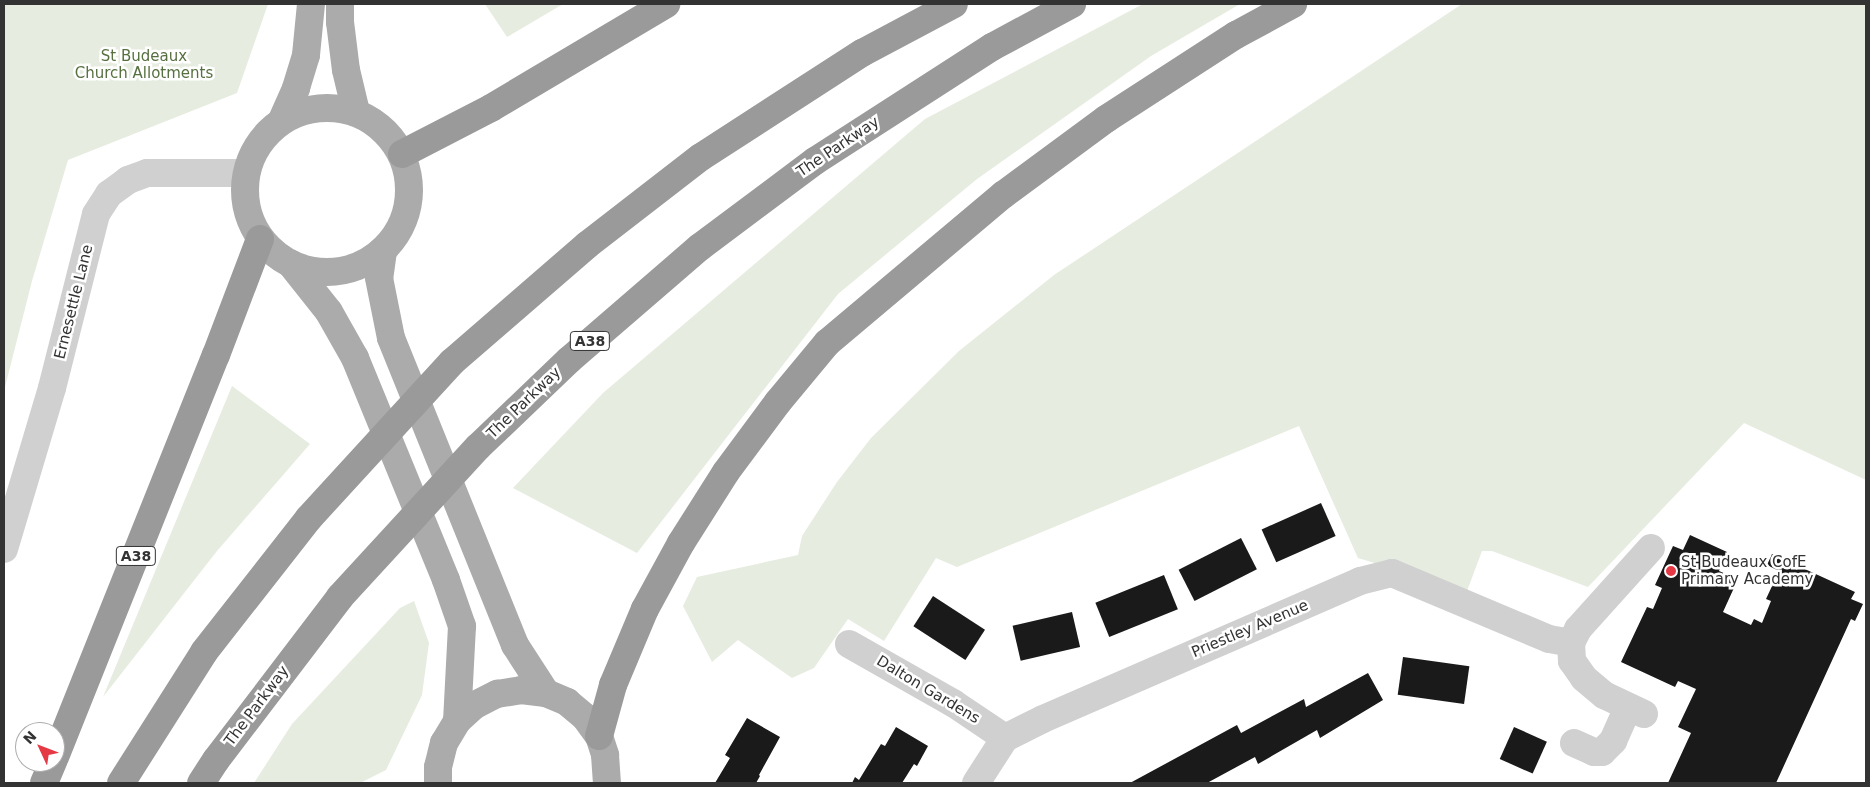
<!DOCTYPE html>
<style>
body{margin:0}
#map{position:relative;width:1870px;height:787px;overflow:hidden;background:#fff;font-family:"DejaVu Sans",sans-serif}
div>[style]{position:absolute}
.green>*{inset:0;background:#e6ecdf}
.building>*{inset:0;background:#1a1a1a;transform-origin:0 0}
.minor>*{height:28px;margin:-14px;padding:0 14px;transform-origin:14px;border-radius:14px;background:#d0d0d0}
.major>*{height:28px;margin:-14px;padding:0 14px;transform-origin:14px;border-radius:14px;background:#ababab}
.major>.ring{margin:-14px;padding:0;box-sizing:content-box;background:none;border:28px solid #ababab;border-radius:50%}
.highway>*{height:28px;margin:-14px;padding:0 14px;transform-origin:14px;border-radius:14px;background:#9a9a9a}
.dots>*{width:14px;height:14px;translate:-50% -50%;box-sizing:border-box;border:2px solid #fff;border-radius:50%}
span{translate:-50% -50%;white-space:nowrap;text-align:center;line-height:1.15;-webkit-text-stroke:5px #fff;paint-order:stroke}
.shield-label span{padding:1px 4px;background:#fff;border:1px solid;border-radius:4px;-webkit-text-stroke-width:0}
.shield-label{font-size:14px;color:#333;font-weight:700}
.park-label{font-size:15px;color:#56703f}
.street-label{font-size:15px;color:#333}
.poi-label{font-size:15px;color:#333}
.left{translate:0 -50%;text-align:left}
.frame{position:absolute;inset:0;border:5px solid #333;pointer-events:none}
.north{position:absolute;left:15px;top:722px;width:50px;height:50px;box-sizing:border-box;background:#fff;border:1px solid #adadad;border-radius:50%;rotate:313deg;font-size:14px;font-weight:700;line-height:20px;text-align:center;color:#333}
.north::after{content:'';display:block;margin:auto;width:18px;height:22px;background:#e63946;clip-path:polygon(50% 0,100% 100%,50% 72%,0 100%)}
</style>
<div id="map">
<div class="green">
<div style="clip-path:polygon(4px 4px,268px 4px,237px 93px,68px 160px,32px 281px,4px 391px)"></div>
<div style="clip-path:polygon(485px 4px,563px 4px,507px 37px)"></div>
<div style="clip-path:polygon(1143px 4px,1240px 4px,1151px 56px,977px 179px,838px 294px,637px 553px,513px 488px,603px 393px,925px 119px)"></div>
<div style="clip-path:polygon(1462px 4px,1866px 4px,1866px 480px,1744px 423px,1588px 587px,1492px 551px,1482px 551px,1467px 591px,1358px 558px,1299px 426px,957px 567px,936px 558px,884px 641px,848px 619px,814px 668px,792px 678px,738px 640px,712px 662px,683px 606px,697px 577px,798px 555px,802px 536px,837px 482px,871px 438px,959px 351px,1054px 275px)"></div>
<div style="clip-path:polygon(232px 386px,310px 444px,217px 551px,103px 697px)"></div>
<div style="clip-path:polygon(414px 601px,429px 643px,422px 695px,386px 770px,360px 783px,254px 783px,292px 724px,400px 608px)"></div>
</div>
<div class="building">
<div style="left:1321px;top:503px;width:36px;height:65px;rotate:66deg"></div>
<div style="clip-path:polygon(1690px 535px,1727px 552px,1719px 571px,1738px 579px,1723px 612px,1751px 625px,1754px 619px,1762px 623px,1771px 601px,1766px 599px,1779px 571px,1767px 565px,1772px 554px,1855px 592px,1851px 599px,1863px 604px,1855px 621px,1851px 619px,1776px 783px,1668px 783px,1691px 733px,1678px 727px,1696px 689px,1678px 681px,1675px 687px,1621px 662px,1647px 607px,1653px 609px,1662px 588px,1655px 585px,1673px 546px,1683px 550px)"></div>
<div style="left:1241px;top:538px;width:35px;height:70px;rotate:63deg"></div>
<div style="left:1164px;top:575px;width:37px;height:74px;rotate:68deg"></div>
<div style="left:933px;top:596px;width:62px;height:36px;rotate:33deg"></div>
<div style="left:1072px;top:612px;width:36px;height:61px;rotate:77deg"></div>
<div style="left:1403px;top:657px;width:67px;height:38px;rotate:8deg"></div>
<div style="clip-path:polygon(1368px 673px,1383px 700px,1320px 738px,1317px 730px,1258px 764px,1255px 757px,1207px 783px,1130px 783px,1237px 725px,1241px 733px,1304px 699px,1306px 707px)"></div>
<div style="clip-path:polygon(747px 718px,780px 737px,759px 775px,760px 776px,756px 783px,715px 783px,730px 758px,725px 755px)"></div>
<div style="clip-path:polygon(896px 727px,928px 746px,917px 766px,914px 764px,902px 783px,852px 783px,855px 777px,859px 780px,881px 744px,885px 746px)"></div>
<div style="left:1514px;top:727px;width:36px;height:35px;rotate:24deg"></div>
</div>
<div class="minor">
<div style="left:4px;top:549px;width:168px;rotate:-73.4deg"></div>
<div style="left:52px;top:388px;width:179px;rotate:-75.8deg"></div>
<div style="left:96px;top:214px;width:24px;rotate:-57deg"></div>
<div style="left:109px;top:194px;width:24px;rotate:-36deg"></div>
<div style="left:128px;top:180px;width:20px;rotate:-20deg"></div>
<div style="left:147px;top:173px;width:99px"></div>
<div style="left:849px;top:644px;width:120px;rotate:29.6deg"></div>
<div style="left:953px;top:703px;width:63px;rotate:33.9deg"></div>
<div style="left:1644px;top:714px;width:44px;rotate:-154.6deg"></div>
<div style="left:1604px;top:695px;width:26px;rotate:-140deg"></div>
<div style="left:1584px;top:678px;width:21px;rotate:-125deg"></div>
<div style="left:1572px;top:661px;width:18px;rotate:-93deg"></div>
<div style="left:1571px;top:643px;width:16px;rotate:-63deg"></div>
<div style="left:1578px;top:629px;width:109px;rotate:-48deg"></div>
<div style="left:1574px;top:743px;width:22px;rotate:24deg"></div>
<div style="left:1594px;top:752px;width:8px"></div>
<div style="left:1602px;top:752px;width:16px;rotate:-45deg"></div>
<div style="left:1613px;top:741px;width:37px;rotate:-66deg"></div>
<div style="left:976px;top:783px;width:54px;rotate:-57.2deg"></div>
<div style="left:1005px;top:738px;width:42px;rotate:-26.6deg"></div>
<div style="left:1043px;top:719px;width:346px;rotate:-23.5deg"></div>
<div style="left:1360px;top:581px;width:33px;rotate:-14deg"></div>
<div style="left:1392px;top:573px;width:170px;rotate:22.8deg"></div>
<div style="left:1549px;top:639px;width:22px;rotate:10deg"></div>
</div>
<div class="major">
<div style="left:340px;top:4px;width:18px;rotate:90deg"></div>
<div style="left:340px;top:22px;width:48px;rotate:82.9deg"></div>
<div style="left:346px;top:70px;width:43px;rotate:76.6deg"></div>
<div class="ring" style="left:245px;top:108px;width:136px;height:136px"></div>
<div style="left:282px;top:120px;width:35px;rotate:-66deg"></div>
<div style="left:296px;top:88px;width:34px;rotate:-73deg"></div>
<div style="left:306px;top:55px;width:51px;rotate:-84.4deg"></div>
<div style="left:383px;top:251px;width:27px;rotate:98deg"></div>
<div style="left:379px;top:278px;width:61px;rotate:78.7deg"></div>
<div style="left:391px;top:338px;width:331px;rotate:68deg"></div>
<div style="left:515px;top:645px;width:57px;rotate:57.1deg"></div>
<div style="left:291px;top:264px;width:61px;rotate:51.6deg"></div>
<div style="left:329px;top:312px;width:53px;rotate:60.5deg"></div>
<div style="left:355px;top:358px;width:240px;rotate:67.7deg"></div>
<div style="left:446px;top:580px;width:49px;rotate:70.8deg"></div>
<div style="left:462px;top:626px;width:95px;rotate:93deg"></div>
<div style="left:438px;top:783px;width:16px;rotate:-90deg"></div>
<div style="left:438px;top:767px;width:25px;rotate:-76deg"></div>
<div style="left:444px;top:743px;width:26px;rotate:-59deg"></div>
<div style="left:457px;top:721px;width:24px;rotate:-42deg"></div>
<div style="left:475px;top:705px;width:25px;rotate:-27deg"></div>
<div style="left:497px;top:694px;width:24px;rotate:-9deg"></div>
<div style="left:521px;top:690px;width:25px;rotate:7deg"></div>
<div style="left:546px;top:693px;width:23px;rotate:23deg"></div>
<div style="left:567px;top:702px;width:23px;rotate:40deg"></div>
<div style="left:585px;top:717px;width:24px;rotate:54deg"></div>
<div style="left:599px;top:736px;width:20px;rotate:72deg"></div>
<div style="left:605px;top:755px;width:28px;rotate:86deg"></div>
</div>
<div class="highway">
<div style="left:402px;top:154px;width:100px;rotate:-27.3deg"></div>
<div style="left:491px;top:108px;width:204px;rotate:-30.7deg"></div>
<div style="left:599px;top:736px;width:53px;rotate:-74.6deg"></div>
<div style="left:613px;top:685px;width:82px;rotate:-67.2deg"></div>
<div style="left:645px;top:609px;width:75px;rotate:-61.4deg"></div>
<div style="left:681px;top:543px;width:84px;rotate:-57.6deg"></div>
<div style="left:726px;top:472px;width:87px;rotate:-53.4deg"></div>
<div style="left:778px;top:402px;width:77px;rotate:-50.3deg"></div>
<div style="left:827px;top:343px;width:230px;rotate:-40.1deg"></div>
<div style="left:1003px;top:195px;width:128px;rotate:-36.4deg"></div>
<div style="left:1106px;top:119px;width:155px;rotate:-32.9deg"></div>
<div style="left:1236px;top:35px;width:65px;rotate:-28.5deg"></div>
<div style="left:55px;top:757px;width:433px;rotate:-68.2deg"></div>
<div style="left:216px;top:355px;width:124px;rotate:-69.2deg"></div>
<div style="left:44px;top:783px;width:23px;rotate:-67deg"></div>
<div style="left:121px;top:783px;width:155px;rotate:-57.6deg"></div>
<div style="left:204px;top:652px;width:170px;rotate:-51.9deg"></div>
<div style="left:309px;top:518px;width:212px;rotate:-47.5deg"></div>
<div style="left:452px;top:362px;width:179px;rotate:-40.9deg"></div>
<div style="left:587px;top:245px;width:144px;rotate:-37.7deg"></div>
<div style="left:701px;top:157px;width:192px;rotate:-32.9deg"></div>
<div style="left:862px;top:53px;width:104px;rotate:-28deg"></div>
<div style="left:201px;top:783px;width:27px;rotate:-57deg"></div>
<div style="left:216px;top:760px;width:205px;rotate:-52.7deg"></div>
<div style="left:340px;top:597px;width:204px;rotate:-47.4deg"></div>
<div style="left:478px;top:447px;width:126px;rotate:-43.7deg"></div>
<div style="left:569px;top:360px;width:173px;rotate:-40.8deg"></div>
<div style="left:700px;top:247px;width:144px;rotate:-36.8deg"></div>
<div style="left:815px;top:161px;width:211px;rotate:-32.8deg"></div>
<div style="left:992px;top:47px;width:91px;rotate:-28.3deg"></div>
</div>
<div class="dots">
<div style="left:1671px;top:571px;background:#e63946"></div>
</div>
<div class="shield-label">
<span style="left:590px;top:341px">A38</span>
<span style="left:136px;top:556px">A38</span>
</div>
<div class="park-label">
<span style="left:144px;top:65px">St Budeaux<br>Church Allotments</span>
</div>
<div class="street-label">
<span style="left:838px;top:147px;rotate:-34deg">The Parkway</span>
<span style="left:74px;top:302px;rotate:-76deg">Ernesettle Lane</span>
<span style="left:524px;top:403px;rotate:-44deg">The Parkway</span>
<span style="left:1250px;top:629px;rotate:-23deg">Priestley Avenue</span>
<span style="left:928px;top:690px;rotate:31deg">Dalton Gardens</span>
<span style="left:257px;top:706px;rotate:-53deg">The Parkway</span>
</div>
<div class="poi-label">
<span class="left" style="left:1681px;top:571px">St Budeaux CofE<br>Primary Academy</span>
</div>
<div class="frame"></div>
<div class="north">N</div>
</div>
